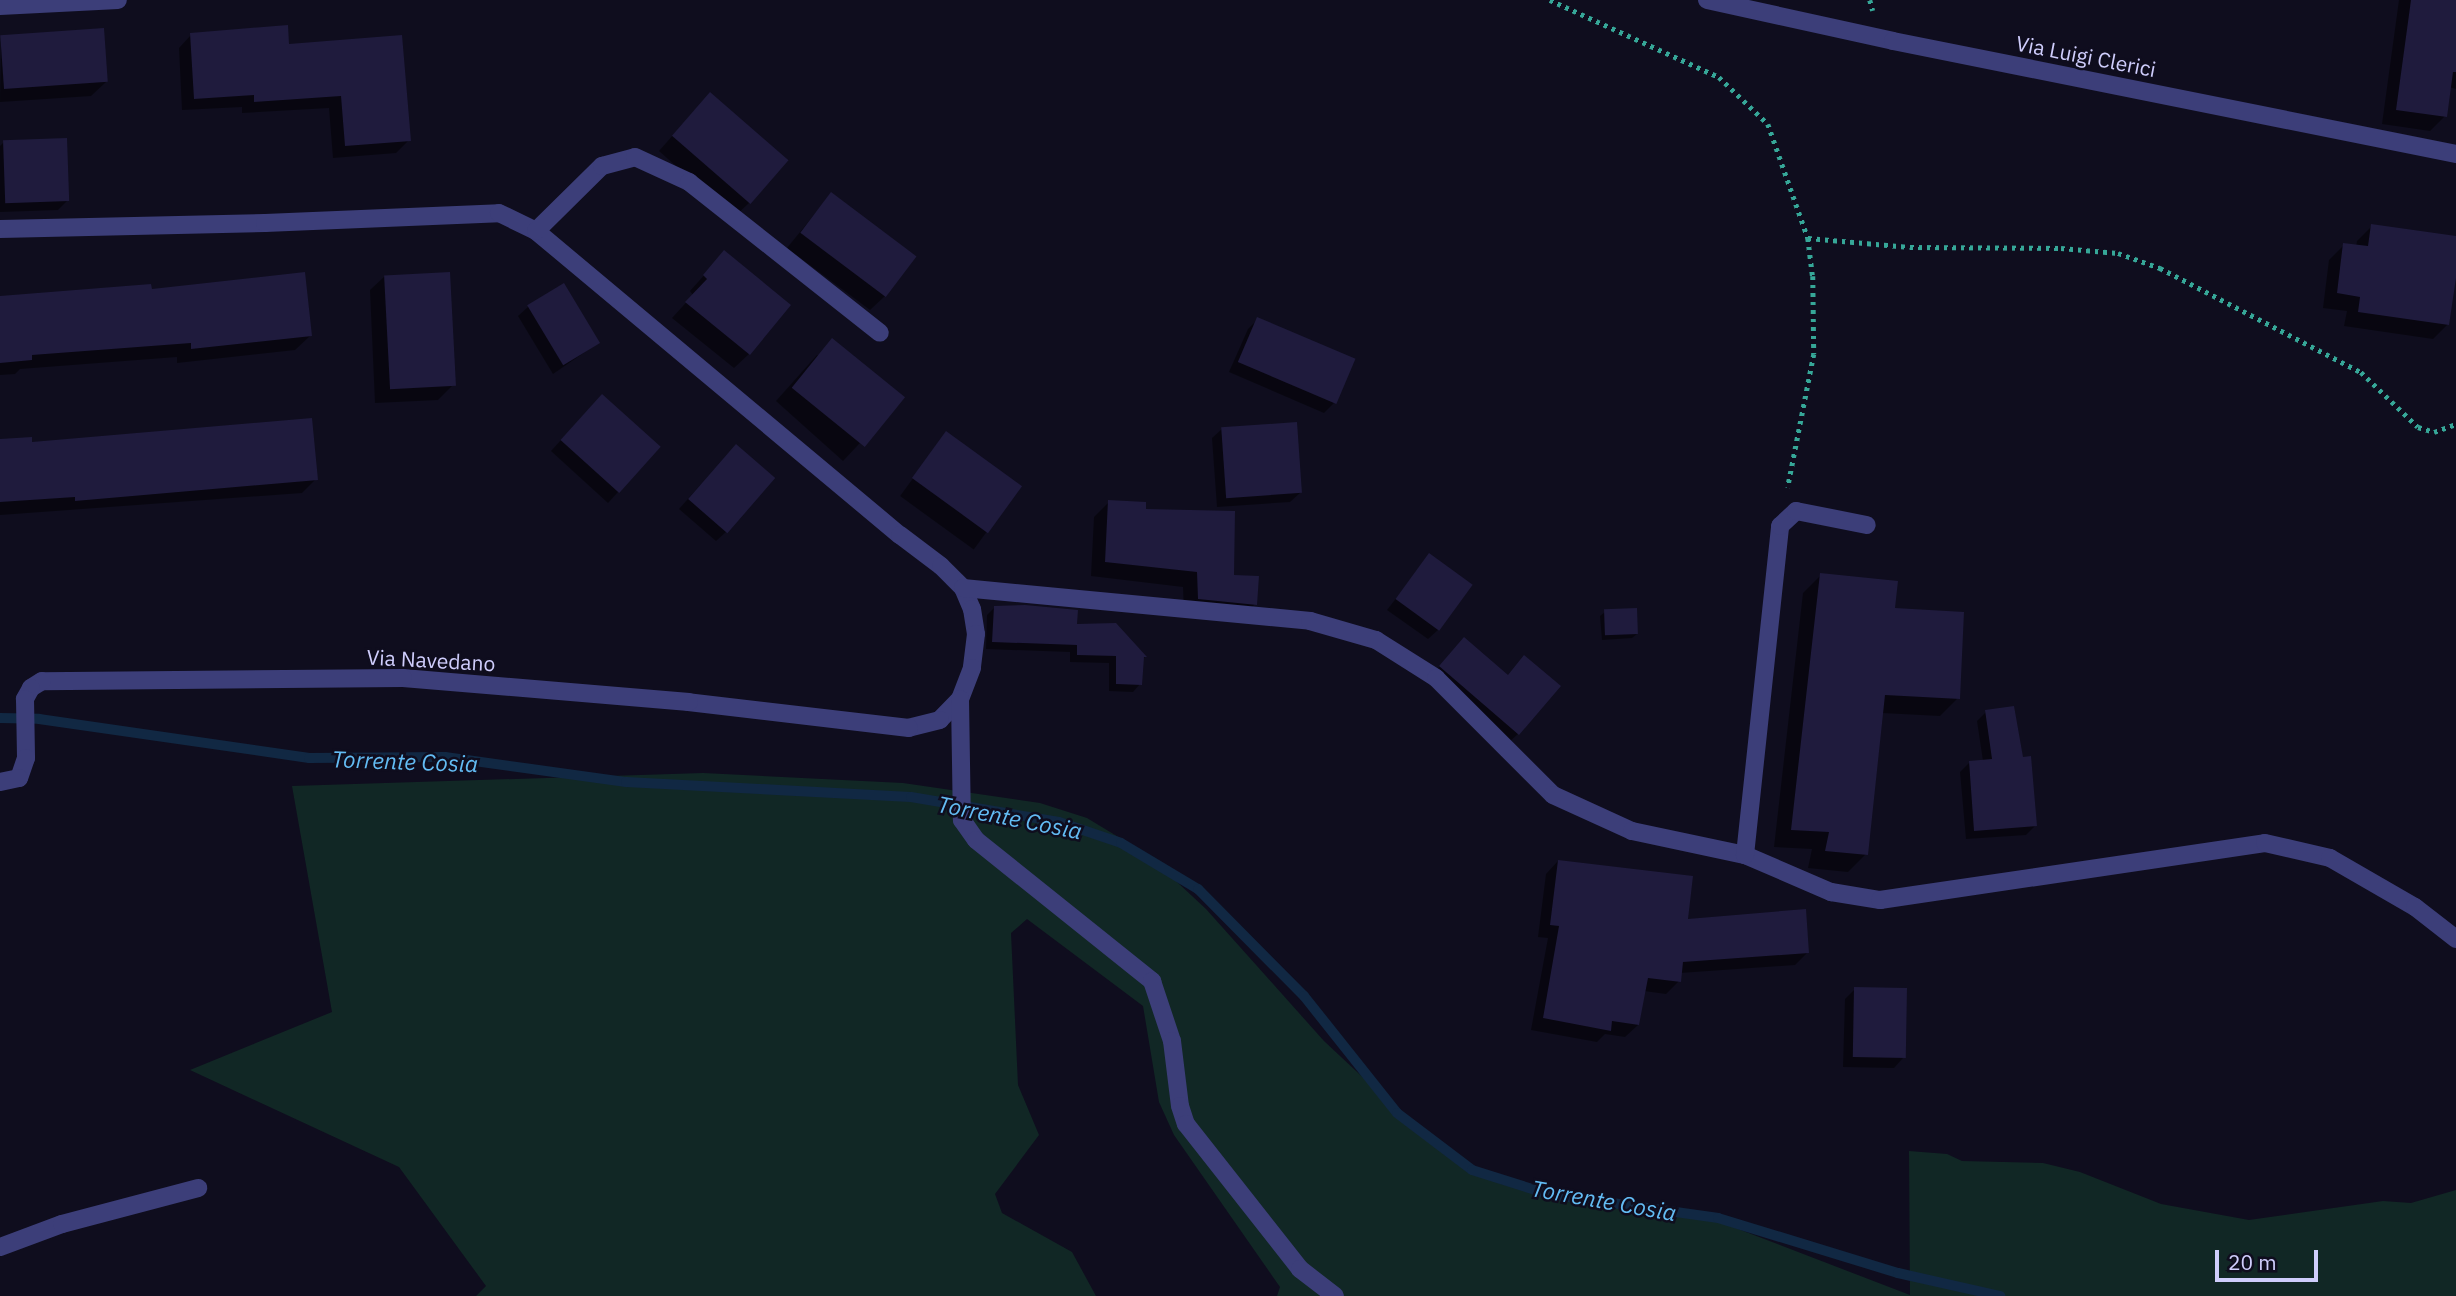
<!DOCTYPE html>
<style>
body{margin:0}
#map{position:relative;width:2456px;height:1296px;overflow:hidden;background:#0f0d1e;font-family:"IBM Plex Sans",sans-serif}
div>[style]{position:absolute}
.green>*{inset:0;background:#112725}
.shadow>*{inset:0;background:#0007;transform-origin:0 0}
.stream>*{height:10px;margin:-5px;padding:0 5px;transform-origin:5px;border-radius:5px;background:#112843}
.building>*{inset:0;background:#1f1b3d;transform-origin:0 0}
.path>*{height:4.5px;margin-top:-2.25px;transform-origin:0;background:repeating-linear-gradient(90deg,#36a798 0 3.5px,transparent 0 8.5px)}
.minor>*{height:18px;margin:-9px;padding:0 9px;transform-origin:9px;border-radius:9px;background:#3c3e79}
span{translate:-50% -50%;white-space:nowrap;text-align:center;line-height:1.15;-webkit-text-stroke:5px #0f0d1e;paint-order:stroke}
.street-label{font-size:21px;color:#cfcdfc}
.water-label{font-size:23px;color:#63bcf4;font-style:italic}
.scale{position:absolute;left:2215px;top:1250px;width:103px;height:32px;box-sizing:border-box;border:4px solid #cfcdfc;border-top:0;padding-left:9px;font-size:21px;line-height:24px;white-space:nowrap;color:#cfcdfc;-webkit-text-stroke:5px #0f0d1e;paint-order:stroke}
</style>
<div id="map">
<div class="green">
<div style="clip-path:polygon(703px 773px,903px 783px,1040px 803px,1087px 818px,1148px 855px,1206px 909px,1324px 1041px,1371px 1085px,1454px 1157px,1501px 1184px,1567px 1200px,1632px 1206px,1712px 1219px,1910px 1295px,1909px 1151px,1947px 1154px,1962px 1161px,2043px 1163px,2080px 1172px,2161px 1204px,2249px 1220px,2383px 1201px,2411px 1203px,2456px 1190px,2456px 1296px,1277px 1296px,1280px 1287px,1174px 1135px,1159px 1102px,1143px 1006px,1027px 919px,1011px 933px,1018px 1085px,1039px 1135px,995px 1194px,1002px 1213px,1072px 1252px,1096px 1296px,476px 1296px,486px 1286px,399px 1167px,190px 1070px,332px 1012px,292px 786px)"></div>
</div>
<div class="shadow">
<div style="clip-path:polygon(2399px 0,2456px 0,2456px 89px,2449px 87px,2445px 116px,2430px 131px,2382px 124px)"></div>
<div style="clip-path:polygon(191px 35px,288px 46px,409px 140px,396px 153px,333px 158px,329px 108px,242px 113px,242px 107px,182px 110px,179px 48px)"></div>
<div style="clip-path:polygon(1px 36px,106px 82px,91px 96px,0 102px)"></div>
<div style="clip-path:polygon(696px 109px,749px 203px,734px 217px,659px 151px)"></div>
<div style="clip-path:polygon(4px 142px,67px 201px,58px 210px,0 212px,0 146px)"></div>
<div style="clip-path:polygon(831px 194px,885px 296px,870px 310px,787px 248px)"></div>
<div style="clip-path:polygon(2372px 226px,2456px 238px,2456px 265px,2448px 324px,2433px 339px,2344px 326px,2347px 311px,2323px 308px,2329px 260px,2344px 245px,2356px 247px,2357px 241px)"></div>
<div style="clip-path:polygon(724px 253px,749px 354px,734px 368px,672px 318px,693px 295px,690px 291px)"></div>
<div style="clip-path:polygon(385px 276px,453px 385px,438px 400px,375px 403px,370px 290px)"></div>
<div style="clip-path:polygon(563px 286px,598px 343px,553px 374px,518px 316px,528px 307px)"></div>
<div style="clip-path:polygon(150px 291px,310px 336px,295px 350px,177px 363px,177px 357px,20px 369px,15px 374px,0 375px,0 298px)"></div>
<div style="clip-path:polygon(1258px 319px,1334px 403px,1324px 413px,1229px 372px,1248px 329px)"></div>
<div style="clip-path:polygon(817px 355px,902px 398px,843px 461px,776px 401px)"></div>
<div style="clip-path:polygon(592px 406px,659px 447px,608px 503px,551px 451px)"></div>
<div style="clip-path:polygon(1222px 429px,1300px 493px,1290px 502px,1217px 507px,1212px 438px)"></div>
<div style="left:946px;top:433px;width:91px;height:78px;rotate:36deg"></div>
<div style="clip-path:polygon(0 441px,30px 444px,316px 479px,302px 493px,0 515px)"></div>
<div style="clip-path:polygon(726px 456px,726px 532px,716px 541px,679px 509px)"></div>
<div style="clip-path:polygon(1109px 502px,1144px 511px,1232px 577px,1255px 604px,1241px 618px,1184px 613px,1183px 587px,1091px 576px,1094px 517px)"></div>
<div style="clip-path:polygon(1429px 556px,1438px 630px,1428px 639px,1387px 610px)"></div>
<div style="clip-path:polygon(1821px 575px,1958px 698px,1940px 716px,1882px 713px,1866px 854px,1848px 872px,1808px 868px,1812px 849px,1774px 847px,1803px 593px)"></div>
<div style="clip-path:polygon(994px 608px,1145px 657px,1142px 660px,1140px 684px,1133px 692px,1109px 691px,1109px 663px,1070px 662px,1070px 652px,986px 649px,987px 615px)"></div>
<div style="clip-path:polygon(1605px 612px,1637px 634px,1632px 638px,1602px 640px,1600px 616px)"></div>
<div style="clip-path:polygon(1454px 649px,1507px 676px,1518px 734px,1508px 743px,1431px 677px)"></div>
<div style="clip-path:polygon(1986px 712px,2035px 826px,2026px 835px,1966px 839px,1960px 772px,1970px 762px,1983px 761px,1977px 721px)"></div>
<div style="clip-path:polygon(1558px 861px,1686px 921px,1808px 952px,1795px 965px,1680px 973px,1679px 981px,1666px 994px,1644px 991px,1638px 1025px,1625px 1037px,1605px 1034px,1597px 1042px,1531px 1030px,1548px 938px,1538px 937px,1546px 874px)"></div>
<div style="clip-path:polygon(1855px 989px,1903px 1058px,1894px 1068px,1843px 1067px,1845px 999px)"></div>
</div>
<div class="stream">
<div style="left:0;top:718px;width:39px;rotate:1deg"></div>
<div style="left:39px;top:719px;width:273px;rotate:8.2deg"></div>
<div style="left:309px;top:758px;width:136px;rotate:-0.4deg"></div>
<div style="left:445px;top:757px;width:183px;rotate:7.9deg"></div>
<div style="left:626px;top:782px;width:285px;rotate:3deg"></div>
<div style="left:911px;top:797px;width:150px;rotate:9.6deg"></div>
<div style="left:1059px;top:822px;width:65px;rotate:18.7deg"></div>
<div style="left:1121px;top:843px;width:90px;rotate:30.9deg"></div>
<div style="left:1198px;top:889px;width:151px;rotate:45.3deg"></div>
<div style="left:1304px;top:996px;width:149px;rotate:51.5deg"></div>
<div style="left:1397px;top:1113px;width:94px;rotate:37.2deg"></div>
<div style="left:1472px;top:1170px;width:80px;rotate:17.5deg"></div>
<div style="left:1548px;top:1194px;width:172px;rotate:8deg"></div>
<div style="left:1718px;top:1218px;width:188px;rotate:17deg"></div>
<div style="left:1898px;top:1273px;width:105px;rotate:12.7deg"></div>
</div>
<div class="building">
<div style="clip-path:polygon(2411px 0,2456px 0,2456px 72px,2453px 72px,2447px 117px,2396px 110px)"></div>
<div style="clip-path:polygon(288px 25px,289px 44px,402px 35px,411px 141px,345px 146px,341px 96px,254px 102px,254px 95px,194px 99px,190px 33px)"></div>
<div style="left:104px;top:28px;width:54px;height:104px;rotate:86deg"></div>
<div style="left:710px;top:92px;width:104px;height:58px;rotate:41deg"></div>
<div style="left:67px;top:138px;width:63px;height:64px;rotate:88deg"></div>
<div style="left:831px;top:192px;width:107px;height:51px;rotate:37deg"></div>
<div style="clip-path:polygon(2371px 224px,2456px 236px,2456px 278px,2449px 325px,2358px 312px,2360px 297px,2337px 293px,2343px 243px,2368px 246px)"></div>
<div style="clip-path:polygon(724px 250px,791px 305px,750px 355px,685px 302px,707px 279px,703px 275px)"></div>
<div style="clip-path:polygon(305px 272px,312px 336px,191px 349px,191px 343px,32px 355px,32px 360px,0 363px,0 296px,151px 284px,152px 289px)"></div>
<div style="left:450px;top:272px;width:114px;height:66px;rotate:87deg"></div>
<div style="left:564px;top:283px;width:70px;height:43px;rotate:59deg"></div>
<div style="left:1257px;top:317px;width:107px;height:49px;rotate:23deg"></div>
<div style="left:832px;top:338px;width:94px;height:64px;rotate:39deg"></div>
<div style="left:602px;top:394px;width:79px;height:62px;rotate:42deg"></div>
<div style="clip-path:polygon(312px 418px,318px 480px,75px 501px,75px 497px,0 502px,0 439px,32px 437px,32px 442px)"></div>
<div style="left:1297px;top:422px;width:71px;height:76px;rotate:86deg"></div>
<div style="left:946px;top:431px;width:94px;height:58px;rotate:36deg"></div>
<div style="left:736px;top:444px;width:52px;height:73px;rotate:41deg"></div>
<div style="clip-path:polygon(1108px 500px,1146px 502px,1146px 509px,1235px 511px,1234px 575px,1259px 576px,1257px 605px,1198px 599px,1197px 572px,1105px 562px)"></div>
<div style="left:1429px;top:553px;width:54px;height:57px;rotate:36deg"></div>
<div style="clip-path:polygon(1820px 573px,1898px 581px,1895px 608px,1964px 612px,1960px 699px,1885px 695px,1868px 855px,1825px 851px,1829px 832px,1791px 830px)"></div>
<div style="clip-path:polygon(1025px 605px,1078px 610px,1077px 624px,1116px 623px,1147px 657px,1144px 657px,1142px 685px,1116px 684px,1116px 656px,1077px 655px,1077px 645px,992px 642px,994px 606px)"></div>
<div style="left:1637px;top:608px;width:26px;height:33px;rotate:88deg"></div>
<div style="clip-path:polygon(1464px 637px,1508px 675px,1524px 655px,1561px 686px,1519px 735px,1439px 666px)"></div>
<div style="clip-path:polygon(2014px 706px,2023px 757px,2031px 756px,2037px 826px,1974px 831px,1969px 761px,1992px 759px,1985px 710px)"></div>
<div style="clip-path:polygon(1558px 860px,1693px 876px,1688px 919px,1806px 909px,1809px 953px,1683px 962px,1681px 982px,1648px 978px,1639px 1025px,1612px 1021px,1611px 1031px,1543px 1018px,1559px 926px,1550px 925px)"></div>
<div style="left:1854px;top:987px;width:53px;height:70px;rotate:1deg"></div>
</div>
<div class="path">
<div style="left:1550px;top:0;width:186px;rotate:24.5deg"></div>
<div style="left:1719px;top:77px;width:68px;rotate:43.8deg"></div>
<div style="left:1768px;top:124px;width:121px;rotate:70.7deg"></div>
<div style="left:1808px;top:238px;width:38px;rotate:83deg"></div>
<div style="left:1813px;top:276px;width:78px;rotate:89.3deg"></div>
<div style="left:1814px;top:354px;width:136px;rotate:101.1deg"></div>
<div style="left:1870px;top:0;width:11px;rotate:75deg"></div>
<div style="left:1808px;top:238px;width:102px;rotate:5deg"></div>
<div style="left:1910px;top:247px;width:151px;rotate:0.4deg"></div>
<div style="left:2061px;top:248px;width:57px;rotate:5deg"></div>
<div style="left:2118px;top:253px;width:45px;rotate:19.7deg"></div>
<div style="left:2160px;top:268px;width:226px;rotate:27.4deg"></div>
<div style="left:2361px;top:372px;width:79px;rotate:44deg"></div>
<div style="left:2418px;top:427px;width:17px;rotate:17deg"></div>
<div style="left:2434px;top:432px;width:23px;rotate:-20deg"></div>
</div>
<div class="minor">
<div style="left:1707px;top:0;width:190px;rotate:12.4deg"></div>
<div style="left:1893px;top:41px;width:574px;rotate:11.35deg"></div>
<div style="left:0;top:6px;width:118px;rotate:-2.9deg"></div>
<div style="left:0;top:229px;width:265px;rotate:-1.3deg"></div>
<div style="left:265px;top:223px;width:234px;rotate:-2.4deg"></div>
<div style="left:499px;top:213px;width:41px;rotate:25.9deg"></div>
<div style="left:536px;top:231px;width:474px;rotate:39.9deg"></div>
<div style="left:900px;top:535px;width:51px;rotate:37.1deg"></div>
<div style="left:941px;top:566px;width:31px;rotate:45deg"></div>
<div style="left:963px;top:588px;width:23px;rotate:67deg"></div>
<div style="left:972px;top:609px;width:25px;rotate:81deg"></div>
<div style="left:976px;top:634px;width:34px;rotate:97deg"></div>
<div style="left:972px;top:668px;width:33px;rotate:111deg"></div>
<div style="left:960px;top:699px;width:29px;rotate:134deg"></div>
<div style="left:940px;top:720px;width:32px;rotate:166deg"></div>
<div style="left:909px;top:728px;width:222px;rotate:-173.3deg"></div>
<div style="left:689px;top:702px;width:287px;rotate:-175.2deg"></div>
<div style="left:403px;top:678px;width:361px;rotate:179.5deg"></div>
<div style="left:42px;top:681px;width:13px;rotate:148deg"></div>
<div style="left:31px;top:688px;width:13px;rotate:119deg"></div>
<div style="left:25px;top:699px;width:59px;rotate:89deg"></div>
<div style="left:26px;top:758px;width:21px;rotate:109deg"></div>
<div style="left:19px;top:778px;width:19px;rotate:168deg"></div>
<div style="left:536px;top:231px;width:93px;rotate:-44.6deg"></div>
<div style="left:602px;top:166px;width:34px;rotate:-15deg"></div>
<div style="left:635px;top:157px;width:60px;rotate:24.8deg"></div>
<div style="left:689px;top:182px;width:243px;rotate:38.3deg"></div>
<div style="left:963px;top:588px;width:349px;rotate:5.4deg"></div>
<div style="left:1310px;top:621px;width:69px;rotate:16.1deg"></div>
<div style="left:1376px;top:640px;width:71px;rotate:32.3deg"></div>
<div style="left:1436px;top:678px;width:165px;rotate:45deg"></div>
<div style="left:1553px;top:795px;width:87px;rotate:24.5deg"></div>
<div style="left:1632px;top:831px;width:116px;rotate:12deg"></div>
<div style="left:1745px;top:855px;width:94px;rotate:23.3deg"></div>
<div style="left:1831px;top:892px;width:50px;rotate:9.3deg"></div>
<div style="left:1880px;top:900px;width:389px;rotate:-8.4deg"></div>
<div style="left:2265px;top:843px;width:67px;rotate:13deg"></div>
<div style="left:2330px;top:858px;width:98px;rotate:30deg"></div>
<div style="left:2415px;top:907px;width:52px;rotate:38deg"></div>
<div style="left:960px;top:699px;width:121px;rotate:89.1deg"></div>
<div style="left:962px;top:820px;width:24px;rotate:55deg"></div>
<div style="left:976px;top:840px;width:226px;rotate:38.7deg"></div>
<div style="left:1152px;top:981px;width:63px;rotate:71.6deg"></div>
<div style="left:1172px;top:1041px;width:65px;rotate:83deg"></div>
<div style="left:1180px;top:1106px;width:19px;rotate:72deg"></div>
<div style="left:1186px;top:1124px;width:184px;rotate:51.8deg"></div>
<div style="left:1300px;top:1269px;width:44px;rotate:37.6deg"></div>
<div style="left:1745px;top:855px;width:331px;rotate:-83.9deg"></div>
<div style="left:1780px;top:526px;width:22px;rotate:-43deg"></div>
<div style="left:1796px;top:511px;width:72px;rotate:11.2deg"></div>
<div style="left:0;top:1247px;width:66px;rotate:-20.4deg"></div>
<div style="left:62px;top:1224px;width:141px;rotate:-14.8deg"></div>
</div>
<div class="street-label">
<span style="left:2086px;top:56px;rotate:11deg">Via Luigi Clerici</span>
<span style="left:431px;top:660px;rotate:3deg">Via Navedano</span>
</div>
<div class="water-label">
<span style="left:405px;top:761px;rotate:2deg">Torrente Cosia</span>
<span style="left:1010px;top:817px;rotate:11deg">Torrente Cosia</span>
<span style="left:1604px;top:1200px;rotate:10deg">Torrente Cosia</span>
</div>
<div class="scale">20 m</div>
</div>
